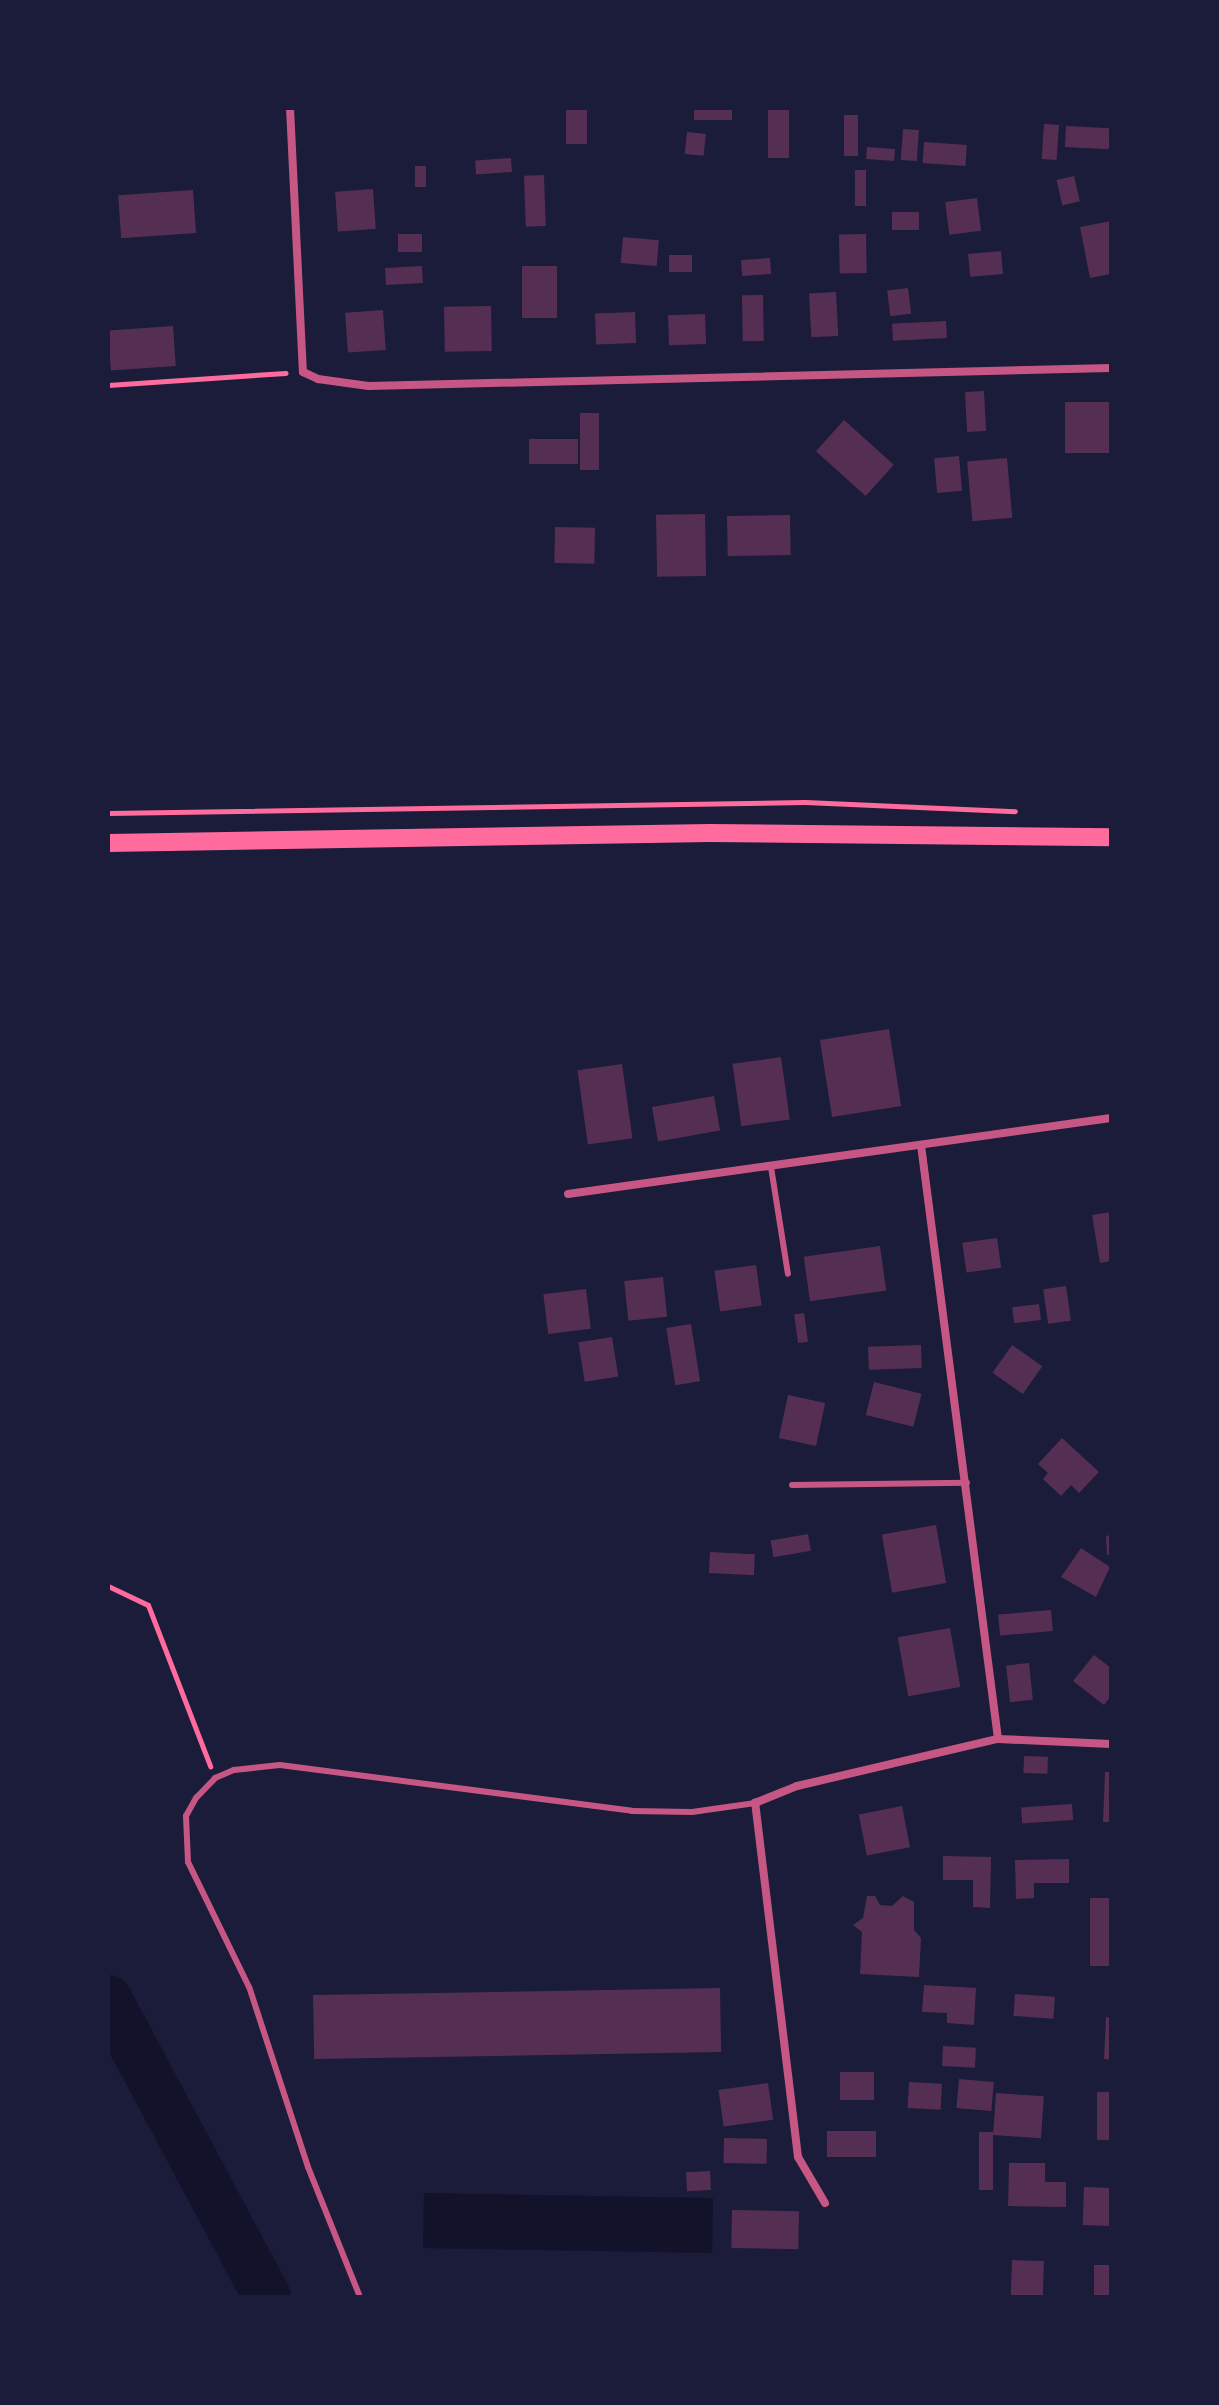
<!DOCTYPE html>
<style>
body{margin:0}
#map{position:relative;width:1219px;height:2405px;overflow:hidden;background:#1b1b3a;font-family:Arial,sans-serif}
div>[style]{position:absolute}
.water>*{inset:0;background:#12122b;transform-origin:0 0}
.river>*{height:48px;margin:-24px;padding:0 24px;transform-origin:24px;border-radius:24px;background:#12122b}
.building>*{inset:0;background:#542f53;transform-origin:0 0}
.path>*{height:5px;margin:-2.5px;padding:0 2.5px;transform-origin:2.5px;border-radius:2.5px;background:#ff6b9d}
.service>*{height:6px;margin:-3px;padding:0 3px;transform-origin:3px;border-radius:3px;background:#c65784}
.minor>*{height:8px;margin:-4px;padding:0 4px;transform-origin:4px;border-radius:4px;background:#c65784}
.trunk>*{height:18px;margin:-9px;padding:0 9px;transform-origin:9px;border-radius:9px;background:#ff6b9d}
span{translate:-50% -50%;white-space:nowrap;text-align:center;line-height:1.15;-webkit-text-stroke:8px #1b1b3a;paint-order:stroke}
.frame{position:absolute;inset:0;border:110px solid #1b1b3a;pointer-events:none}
</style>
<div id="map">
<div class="water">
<div style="left:713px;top:2198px;width:55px;height:289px;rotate:91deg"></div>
</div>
<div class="river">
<div style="left:108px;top:1999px;width:338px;rotate:61.9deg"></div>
</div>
<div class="building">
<div style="left:566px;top:108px;width:21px;height:36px"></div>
<div style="left:694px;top:108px;width:38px;height:12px"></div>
<div style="left:768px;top:108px;width:21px;height:50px"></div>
<div style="left:844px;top:115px;width:14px;height:41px"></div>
<div style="left:1044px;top:124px;width:15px;height:35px;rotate:4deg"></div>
<div style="left:1066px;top:126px;width:44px;height:21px;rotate:3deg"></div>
<div style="left:903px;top:129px;width:16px;height:31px;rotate:4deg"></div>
<div style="left:687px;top:132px;width:19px;height:22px;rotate:6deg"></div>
<div style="left:924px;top:142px;width:43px;height:21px;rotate:4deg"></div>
<div style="left:867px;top:147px;width:28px;height:12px;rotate:4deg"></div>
<div style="left:511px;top:158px;width:14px;height:36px;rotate:86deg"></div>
<div style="left:415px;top:166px;width:11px;height:21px"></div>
<div style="left:855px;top:170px;width:11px;height:36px"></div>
<div style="left:544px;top:175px;width:51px;height:20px;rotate:88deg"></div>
<div style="left:1074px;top:176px;width:26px;height:18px;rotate:77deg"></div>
<div style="left:373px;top:189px;width:40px;height:38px;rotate:86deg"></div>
<div style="left:193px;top:190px;width:43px;height:75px;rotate:86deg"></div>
<div style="left:977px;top:198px;width:33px;height:32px;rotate:83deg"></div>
<div style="left:892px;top:212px;width:27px;height:18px"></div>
<div style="clip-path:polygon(1111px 221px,1111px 274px,1090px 278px,1080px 227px)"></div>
<div style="left:398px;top:234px;width:24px;height:18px"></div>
<div style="left:866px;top:234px;width:39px;height:27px;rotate:89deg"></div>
<div style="left:623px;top:237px;width:36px;height:26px;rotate:5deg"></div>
<div style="left:1001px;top:251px;width:23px;height:33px;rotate:85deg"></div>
<div style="left:669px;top:255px;width:23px;height:17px"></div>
<div style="left:770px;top:258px;width:16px;height:29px;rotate:86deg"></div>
<div style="left:422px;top:266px;width:17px;height:37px;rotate:87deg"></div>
<div style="left:522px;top:266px;width:35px;height:52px"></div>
<div style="left:908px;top:288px;width:26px;height:21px;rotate:83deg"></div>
<div style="left:836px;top:292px;width:44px;height:27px;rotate:87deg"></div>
<div style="left:763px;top:295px;width:46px;height:21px;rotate:89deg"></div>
<div style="left:491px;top:306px;width:45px;height:47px;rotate:89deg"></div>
<div style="left:383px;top:310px;width:40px;height:38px;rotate:86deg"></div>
<div style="left:635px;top:312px;width:31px;height:40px;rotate:88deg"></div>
<div style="left:705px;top:314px;width:30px;height:37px;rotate:88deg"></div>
<div style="left:946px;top:321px;width:17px;height:54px;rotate:87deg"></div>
<div style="left:173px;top:326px;width:40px;height:65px;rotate:86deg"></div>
<div style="left:984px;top:391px;width:40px;height:19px;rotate:87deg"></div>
<div style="left:1111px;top:402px;width:51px;height:46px;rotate:90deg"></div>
<div style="left:580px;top:413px;width:19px;height:57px"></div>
<div style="left:844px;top:420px;width:67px;height:42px;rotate:42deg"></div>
<div style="left:529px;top:439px;width:49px;height:25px"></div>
<div style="left:959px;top:456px;width:35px;height:25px;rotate:85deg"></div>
<div style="left:1007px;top:458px;width:60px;height:40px;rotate:85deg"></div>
<div style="left:705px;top:514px;width:62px;height:49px;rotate:89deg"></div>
<div style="left:790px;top:515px;width:40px;height:63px;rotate:89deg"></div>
<div style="left:555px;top:527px;width:40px;height:36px;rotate:1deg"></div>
<div style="left:889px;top:1029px;width:78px;height:70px;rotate:81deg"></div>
<div style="left:781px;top:1057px;width:63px;height:49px;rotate:82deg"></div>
<div style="left:622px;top:1064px;width:75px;height:45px;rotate:82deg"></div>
<div style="left:714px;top:1096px;width:35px;height:63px;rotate:80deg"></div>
<div style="clip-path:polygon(1111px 1212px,1111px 1261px,1100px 1263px,1092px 1215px)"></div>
<div style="left:997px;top:1238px;width:30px;height:35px;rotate:82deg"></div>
<div style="left:880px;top:1246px;width:45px;height:77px;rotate:82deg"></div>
<div style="left:756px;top:1265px;width:41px;height:42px;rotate:82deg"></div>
<div style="left:663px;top:1277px;width:40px;height:39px;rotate:84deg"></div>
<div style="left:1066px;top:1286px;width:35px;height:23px;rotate:82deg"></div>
<div style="left:586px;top:1289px;width:40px;height:43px;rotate:83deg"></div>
<div style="left:1039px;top:1304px;width:16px;height:27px;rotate:83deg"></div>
<div style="left:804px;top:1313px;width:29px;height:10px;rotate:82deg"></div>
<div style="left:691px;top:1324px;width:58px;height:25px;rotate:81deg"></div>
<div style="left:612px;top:1337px;width:40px;height:34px;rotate:81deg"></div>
<div style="left:921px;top:1345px;width:23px;height:53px;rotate:88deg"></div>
<div style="left:1012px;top:1345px;width:37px;height:34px;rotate:35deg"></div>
<div style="left:874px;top:1382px;width:49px;height:34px;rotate:14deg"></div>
<div style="left:788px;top:1395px;width:38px;height:44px;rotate:12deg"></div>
<div style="clip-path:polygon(1062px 1438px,1099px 1472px,1079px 1493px,1071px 1485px,1061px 1496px,1043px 1479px,1048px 1473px,1038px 1464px)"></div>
<div style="left:936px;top:1525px;width:59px;height:55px;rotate:80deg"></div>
<div style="left:808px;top:1534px;width:17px;height:38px;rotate:80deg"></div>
<div style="clip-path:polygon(1111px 1535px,1111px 1555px,1107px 1555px,1106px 1536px)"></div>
<div style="clip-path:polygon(1081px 1548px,1110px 1567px,1096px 1597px,1061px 1577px)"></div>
<div style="left:710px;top:1552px;width:45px;height:21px;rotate:3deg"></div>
<div style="left:1051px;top:1610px;width:21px;height:53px;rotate:85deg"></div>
<div style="left:950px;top:1628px;width:60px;height:53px;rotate:80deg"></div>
<div style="clip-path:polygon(1094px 1655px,1111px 1668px,1111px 1696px,1104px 1705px,1073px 1681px)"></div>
<div style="left:1029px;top:1663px;width:37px;height:23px;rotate:84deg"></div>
<div style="left:1024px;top:1756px;width:24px;height:17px;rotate:2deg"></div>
<div style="clip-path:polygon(1105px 1772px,1111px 1772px,1111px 1822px,1103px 1822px)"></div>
<div style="left:1072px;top:1804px;width:16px;height:51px;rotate:86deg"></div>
<div style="left:902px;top:1806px;width:42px;height:44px;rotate:79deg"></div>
<div style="clip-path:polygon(943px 1856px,991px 1857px,990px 1908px,973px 1907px,973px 1880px,943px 1880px)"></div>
<div style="clip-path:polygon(1069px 1859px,1069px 1883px,1034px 1883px,1034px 1898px,1016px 1899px,1015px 1860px)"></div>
<div style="clip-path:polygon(867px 1896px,875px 1896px,880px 1905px,892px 1906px,903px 1896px,914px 1902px,914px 1930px,921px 1938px,919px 1977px,860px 1974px,862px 1932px,853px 1925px,863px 1918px)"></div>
<div style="left:1090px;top:1898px;width:21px;height:68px"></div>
<div style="clip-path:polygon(924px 1985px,976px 1988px,974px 2025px,947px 2023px,947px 2013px,922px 2012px)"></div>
<div style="left:720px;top:1988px;width:64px;height:407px;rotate:89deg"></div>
<div style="left:1015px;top:1994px;width:40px;height:22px;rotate:4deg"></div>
<div style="clip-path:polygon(1106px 2017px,1111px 2018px,1111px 2060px,1104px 2059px)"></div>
<div style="left:943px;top:2046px;width:33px;height:20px;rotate:3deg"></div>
<div style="left:840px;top:2072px;width:34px;height:28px"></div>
<div style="left:959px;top:2079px;width:35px;height:29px;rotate:5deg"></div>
<div style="left:909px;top:2082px;width:33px;height:26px;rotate:3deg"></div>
<div style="left:768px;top:2083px;width:37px;height:50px;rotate:82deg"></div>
<div style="left:1097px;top:2092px;width:14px;height:48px"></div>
<div style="left:996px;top:2093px;width:48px;height:42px;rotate:4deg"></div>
<div style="left:827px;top:2131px;width:49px;height:26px"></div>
<div style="left:979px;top:2132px;width:14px;height:58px"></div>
<div style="left:724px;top:2138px;width:43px;height:25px;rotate:1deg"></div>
<div style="clip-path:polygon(1009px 2163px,1045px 2163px,1045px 2182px,1066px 2182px,1066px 2207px,1008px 2206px)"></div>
<div style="left:710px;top:2171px;width:19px;height:24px;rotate:87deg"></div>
<div style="left:1084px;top:2187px;width:27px;height:38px;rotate:2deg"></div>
<div style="left:732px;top:2210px;width:67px;height:38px;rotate:1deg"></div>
<div style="left:1012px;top:2260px;width:32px;height:37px;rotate:2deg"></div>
<div style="left:1094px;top:2265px;width:17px;height:32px"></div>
</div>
<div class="path">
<div style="left:108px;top:385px;width:178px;rotate:-3.9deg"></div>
<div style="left:108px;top:813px;width:697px;rotate:-0.9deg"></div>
<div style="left:805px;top:802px;width:210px;rotate:2.5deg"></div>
<div style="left:108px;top:1586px;width:44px;rotate:25.4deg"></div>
<div style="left:148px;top:1605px;width:173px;rotate:68.9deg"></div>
</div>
<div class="service">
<div style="left:771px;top:1167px;width:108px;rotate:81deg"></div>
<div style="left:792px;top:1485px;width:175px;rotate:-0.7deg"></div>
<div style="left:360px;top:2297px;width:140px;rotate:-111.8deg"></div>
<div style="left:308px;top:2167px;width:189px;rotate:-108.1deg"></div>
<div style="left:249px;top:1987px;width:139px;rotate:-116deg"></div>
<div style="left:188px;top:1862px;width:46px;rotate:-92.5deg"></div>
<div style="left:186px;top:1816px;width:21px;rotate:-61deg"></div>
<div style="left:196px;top:1798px;width:28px;rotate:-46deg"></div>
<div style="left:215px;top:1778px;width:21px;rotate:-23deg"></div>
<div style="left:234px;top:1770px;width:46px;rotate:-6.2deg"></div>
<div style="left:280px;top:1765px;width:355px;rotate:7.4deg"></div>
<div style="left:632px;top:1811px;width:60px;rotate:1deg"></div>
<div style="left:692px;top:1812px;width:64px;rotate:-8.1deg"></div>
</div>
<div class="minor">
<div style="left:290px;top:108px;width:264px;rotate:87.2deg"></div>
<div style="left:303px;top:372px;width:17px;rotate:25deg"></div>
<div style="left:318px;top:379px;width:51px;rotate:7.8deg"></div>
<div style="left:369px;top:386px;width:742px;rotate:-1.39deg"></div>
<div style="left:921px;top:1145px;width:599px;rotate:82.61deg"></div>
<div style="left:568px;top:1194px;width:548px;rotate:-7.97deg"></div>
<div style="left:825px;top:2203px;width:53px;rotate:-120.4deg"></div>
<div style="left:798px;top:2157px;width:357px;rotate:-96.9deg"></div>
<div style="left:755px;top:1803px;width:45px;rotate:-22deg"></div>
<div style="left:797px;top:1786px;width:206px;rotate:-13.2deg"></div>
<div style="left:998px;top:1739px;width:113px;rotate:2.5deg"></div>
</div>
<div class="trunk">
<div style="left:108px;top:843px;width:602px;rotate:-0.95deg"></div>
<div style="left:710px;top:833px;width:401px;rotate:0.6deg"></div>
</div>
<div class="frame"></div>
</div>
